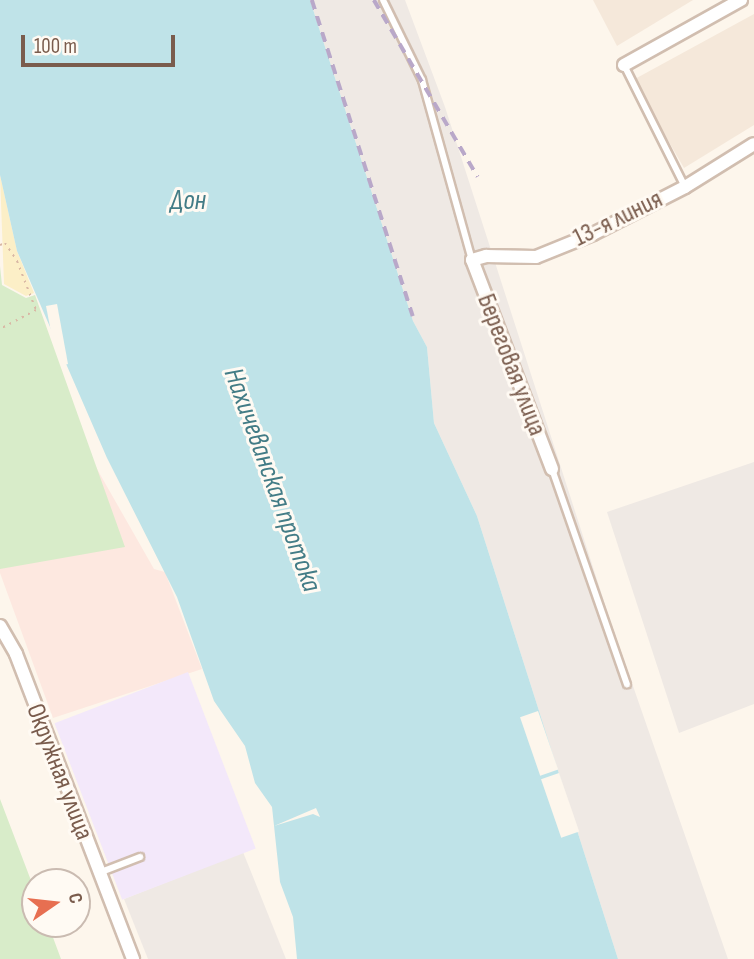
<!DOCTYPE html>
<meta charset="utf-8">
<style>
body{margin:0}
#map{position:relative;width:754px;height:959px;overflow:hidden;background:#fdf6ec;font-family:"Sofia Sans Condensed",sans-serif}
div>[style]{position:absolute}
.residential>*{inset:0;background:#f5e8da}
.commercial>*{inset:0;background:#fde8e0}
.industrial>*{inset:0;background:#efe9e4}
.education>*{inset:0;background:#f3e8fa;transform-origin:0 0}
.green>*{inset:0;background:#d8ecc9}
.sand>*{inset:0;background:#fcefc7}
.water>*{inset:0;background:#bfe3e8}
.pier>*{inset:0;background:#fdf6ec;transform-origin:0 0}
.path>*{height:2px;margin-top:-1px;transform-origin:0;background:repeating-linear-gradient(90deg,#d9b8a5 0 2px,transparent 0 7px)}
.roads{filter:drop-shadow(2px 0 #d1beb0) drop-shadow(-2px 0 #d1beb0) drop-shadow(0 2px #d1beb0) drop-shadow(0 -2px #d1beb0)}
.lane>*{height:6px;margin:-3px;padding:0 3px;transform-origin:3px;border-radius:3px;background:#fff}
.street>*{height:12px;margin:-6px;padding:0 6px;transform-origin:6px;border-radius:6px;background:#fff}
.rail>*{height:3.5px;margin-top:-1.75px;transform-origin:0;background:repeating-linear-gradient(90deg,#b9a8c9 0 10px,transparent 0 17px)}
span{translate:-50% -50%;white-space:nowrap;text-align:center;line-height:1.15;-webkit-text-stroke:6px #fffaf3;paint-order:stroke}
.street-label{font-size:26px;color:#7a5c4d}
.water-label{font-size:28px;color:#437c86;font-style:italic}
.north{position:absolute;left:21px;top:868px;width:70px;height:70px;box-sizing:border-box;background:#fffaf3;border:2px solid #cabbb1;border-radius:50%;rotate:76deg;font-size:19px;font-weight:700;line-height:28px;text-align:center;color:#7a5c4d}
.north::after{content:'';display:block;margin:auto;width:24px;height:32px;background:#e76f51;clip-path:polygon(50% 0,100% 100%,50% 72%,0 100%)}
.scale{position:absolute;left:21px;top:35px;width:154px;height:32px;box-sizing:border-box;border:4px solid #7a5c4d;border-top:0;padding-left:9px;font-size:21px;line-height:24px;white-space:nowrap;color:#7a5c4d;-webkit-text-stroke:5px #fffaf3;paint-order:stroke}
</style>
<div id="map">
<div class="residential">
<div style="clip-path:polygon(593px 0,693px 0,617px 46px)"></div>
<div style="clip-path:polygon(754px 14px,754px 125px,684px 168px,633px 80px)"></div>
</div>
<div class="commercial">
<div style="clip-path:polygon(48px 383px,154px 569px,165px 572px,202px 669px,53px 718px,0 573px,0 399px)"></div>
</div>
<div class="industrial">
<div style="clip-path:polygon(310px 0,405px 0,445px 107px,610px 620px,728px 959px,618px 959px,477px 516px,434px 423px,427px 347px,413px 321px)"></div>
<div style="clip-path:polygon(754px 462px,754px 704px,679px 733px,607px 512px)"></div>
<div style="clip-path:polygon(243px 852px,286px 959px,148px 959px,124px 899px)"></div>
</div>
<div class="education">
<div style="left:188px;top:672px;width:189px;height:143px;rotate:69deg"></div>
</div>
<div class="green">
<div style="clip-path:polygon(0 266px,2px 285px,26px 298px,35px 295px,125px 547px,0 569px)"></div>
<div style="clip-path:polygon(0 799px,35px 891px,35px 924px,48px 924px,61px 959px,0 959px)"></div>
</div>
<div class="sand">
<div style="clip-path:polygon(0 175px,17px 251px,34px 293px,26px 296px,4px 284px)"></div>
</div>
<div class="water">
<div style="clip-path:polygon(0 0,310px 0,413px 321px,427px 347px,434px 423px,477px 516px,618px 959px,297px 959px,293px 917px,280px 882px,272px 807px,255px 783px,245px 746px,214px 701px,177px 597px,107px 458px,17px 251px,0 175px)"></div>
</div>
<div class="pier">
<div style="clip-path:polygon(57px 304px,68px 364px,64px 365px,52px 337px,46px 306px)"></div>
<div style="left:538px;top:711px;width:62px;height:19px;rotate:71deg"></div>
<div style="left:559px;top:773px;width:62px;height:19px;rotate:71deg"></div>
<div style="clip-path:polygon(316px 808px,320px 817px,313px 814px,274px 826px)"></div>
</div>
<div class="path">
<div style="left:0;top:245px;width:5px;rotate:-22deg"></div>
<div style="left:5px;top:243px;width:22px;rotate:56deg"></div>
<div style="left:17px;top:261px;width:53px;rotate:68.8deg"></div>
<div style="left:36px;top:310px;width:41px;rotate:152.2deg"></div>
</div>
<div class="roads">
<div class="lane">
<div style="left:383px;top:0;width:89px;rotate:64deg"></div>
<div style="left:422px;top:80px;width:187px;rotate:74.5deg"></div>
<div style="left:624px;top:65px;width:136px;rotate:63.4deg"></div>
<div style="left:552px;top:469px;width:228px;rotate:70.8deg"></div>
<div style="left:101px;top:872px;width:42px;rotate:-21deg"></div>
</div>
<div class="street">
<div style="left:624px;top:65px;width:134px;rotate:-29.1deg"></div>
<div style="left:552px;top:469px;width:224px;rotate:-110.9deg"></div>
<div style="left:472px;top:260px;width:15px;rotate:-16deg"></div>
<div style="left:486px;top:256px;width:50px;rotate:1.1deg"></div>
<div style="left:536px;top:257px;width:61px;rotate:-22deg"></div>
<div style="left:593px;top:234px;width:103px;rotate:-27.1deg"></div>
<div style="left:685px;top:187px;width:81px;rotate:-31.9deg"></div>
<div style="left:0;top:626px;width:32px;rotate:60deg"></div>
<div style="left:16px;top:654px;width:327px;rotate:69deg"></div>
</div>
</div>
<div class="rail">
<div style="left:312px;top:0;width:332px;rotate:72.3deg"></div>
<div style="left:374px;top:0;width:205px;rotate:59.6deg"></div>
</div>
<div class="street-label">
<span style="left:618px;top:219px;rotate:-26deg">13-я линия</span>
<span style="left:511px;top:365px;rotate:69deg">Береговая улица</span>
<span style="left:59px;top:772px;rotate:69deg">Окружная улица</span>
</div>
<div class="water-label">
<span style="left:188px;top:201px">Дон</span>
<span style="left:272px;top:480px;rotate:70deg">Нахичеванская протока</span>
</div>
<div class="north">С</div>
<div class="scale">100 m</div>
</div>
